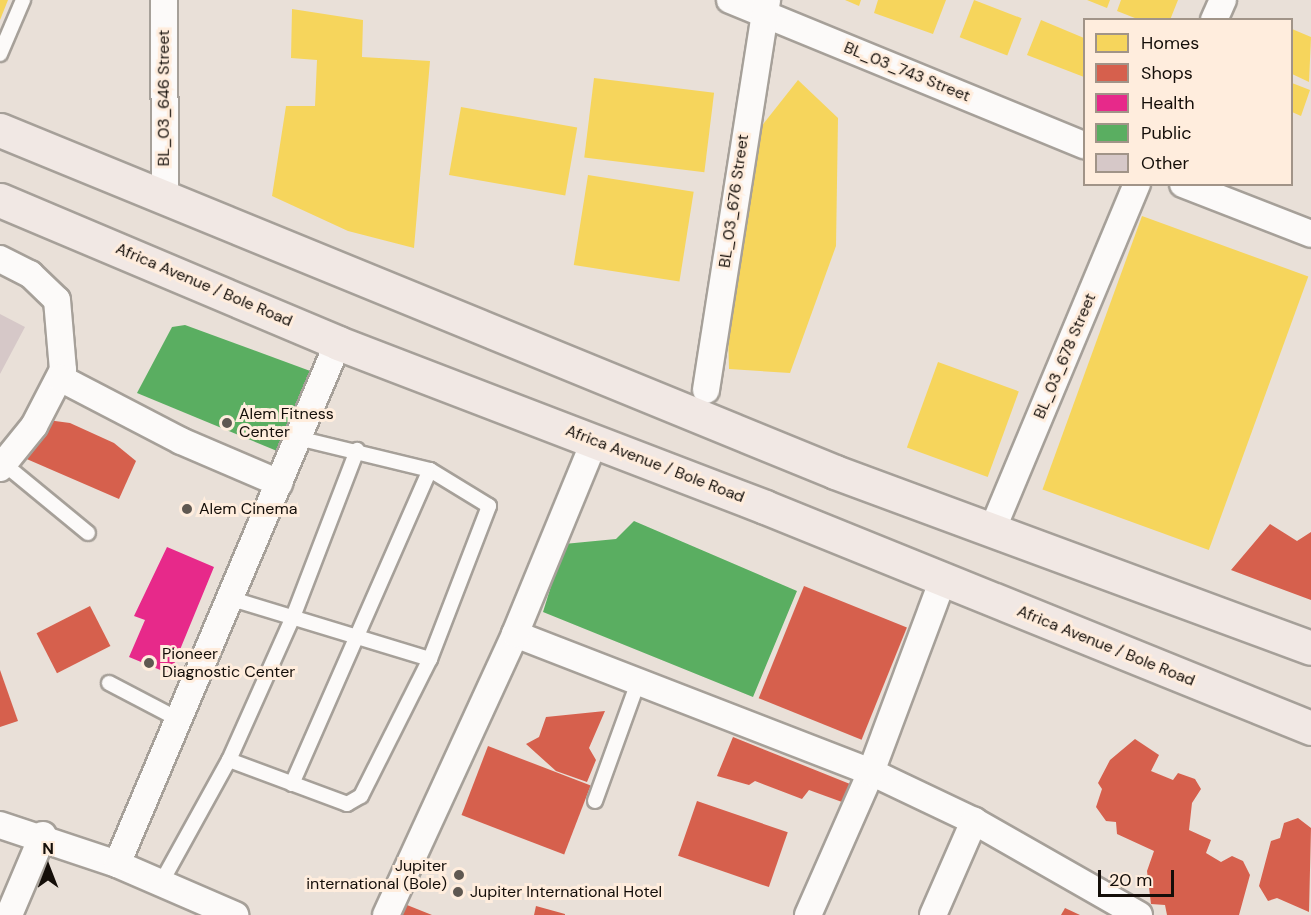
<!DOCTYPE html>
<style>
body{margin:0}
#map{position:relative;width:1311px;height:915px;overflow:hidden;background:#e9e0d8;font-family:"DM Sans",sans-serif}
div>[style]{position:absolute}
.homes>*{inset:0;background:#f6d55c;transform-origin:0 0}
.shops>*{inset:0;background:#d6604d;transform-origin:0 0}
.health>*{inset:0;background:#e7298a}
.public>*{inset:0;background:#5aae61}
.building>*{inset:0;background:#d6c8c8}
.roads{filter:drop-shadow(2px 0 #a6a099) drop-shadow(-2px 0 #a6a099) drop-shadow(0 2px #a6a099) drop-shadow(0 -2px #a6a099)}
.service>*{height:14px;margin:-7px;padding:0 7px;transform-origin:7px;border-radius:7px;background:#fcfaf9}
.minor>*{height:26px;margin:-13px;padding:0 13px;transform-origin:13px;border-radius:13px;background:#fcfaf9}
.primary>*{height:33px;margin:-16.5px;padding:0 16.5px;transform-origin:16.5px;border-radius:16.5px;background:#f1e8e4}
.dots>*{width:16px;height:16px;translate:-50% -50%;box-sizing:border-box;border:3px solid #ffeddd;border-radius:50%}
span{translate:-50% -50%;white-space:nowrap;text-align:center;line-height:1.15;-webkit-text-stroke:6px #ffeddd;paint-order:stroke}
.street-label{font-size:16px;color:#140e09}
.poi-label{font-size:16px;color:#140e09}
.left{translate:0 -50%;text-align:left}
.right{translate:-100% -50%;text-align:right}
.legend{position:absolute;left:1083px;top:18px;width:210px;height:168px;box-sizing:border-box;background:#ffeddd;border:2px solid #a19488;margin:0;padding:8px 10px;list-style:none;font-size:18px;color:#140e09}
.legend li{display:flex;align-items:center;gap:12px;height:30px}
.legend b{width:30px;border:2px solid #a19488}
.north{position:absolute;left:18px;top:837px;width:60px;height:60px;-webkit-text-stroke:4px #ffeddd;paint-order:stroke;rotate:0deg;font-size:16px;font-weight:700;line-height:24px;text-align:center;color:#140e09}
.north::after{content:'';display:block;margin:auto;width:21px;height:27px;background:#140e09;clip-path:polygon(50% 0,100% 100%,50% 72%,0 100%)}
.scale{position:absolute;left:1098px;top:870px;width:76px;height:27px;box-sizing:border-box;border:3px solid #140e09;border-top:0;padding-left:8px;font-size:18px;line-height:21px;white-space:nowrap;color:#140e09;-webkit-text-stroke:4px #ffeddd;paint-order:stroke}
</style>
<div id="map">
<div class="homes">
<div style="clip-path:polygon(0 0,8px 0,0 20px)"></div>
<div style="clip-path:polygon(845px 0,861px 0,859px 6px)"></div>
<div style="clip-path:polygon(878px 0,946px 0,933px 34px,874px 13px)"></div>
<div style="left:974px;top:0;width:51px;height:40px;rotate:21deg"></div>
<div style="clip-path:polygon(1087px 0,1110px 0,1107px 8px)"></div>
<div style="clip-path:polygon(1121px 0,1178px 0,1170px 20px,1140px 20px,1117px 11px)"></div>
<div style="clip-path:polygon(292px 9px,363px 20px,362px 57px,430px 61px,414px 248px,348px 231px,272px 196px,286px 106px,315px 106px,317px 60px,291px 58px)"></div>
<div style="clip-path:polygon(1041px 20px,1084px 38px,1084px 77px,1027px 55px)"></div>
<div style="clip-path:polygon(1292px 29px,1311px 37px,1309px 82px,1292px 74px)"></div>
<div style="left:594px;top:78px;width:121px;height:80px;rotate:7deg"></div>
<div style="clip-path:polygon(798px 80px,838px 118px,836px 246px,790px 373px,729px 369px,727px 291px,756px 133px)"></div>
<div style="clip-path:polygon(1292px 83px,1310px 90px,1301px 116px,1292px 112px)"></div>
<div style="left:461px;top:107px;width:118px;height:69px;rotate:10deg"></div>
<div style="left:588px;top:175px;width:107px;height:91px;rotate:9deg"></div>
<div style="left:1142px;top:216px;width:177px;height:291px;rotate:20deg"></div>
<div style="left:938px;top:362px;width:86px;height:91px;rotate:20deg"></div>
</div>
<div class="shops">
<div style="clip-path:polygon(40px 419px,70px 423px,114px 443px,136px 461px,119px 499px,22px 457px)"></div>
<div style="clip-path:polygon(1270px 524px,1297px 541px,1311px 532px,1311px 600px,1231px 570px)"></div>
<div style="left:804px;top:586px;width:111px;height:121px;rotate:22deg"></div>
<div style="left:90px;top:606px;width:45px;height:60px;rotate:63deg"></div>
<div style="clip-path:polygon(0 670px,18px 721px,0 727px)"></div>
<div style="clip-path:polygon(605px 711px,589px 748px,596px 760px,587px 782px,556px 771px,526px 744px,539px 737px,546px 717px)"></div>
<div style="clip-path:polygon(733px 737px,850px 784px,842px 802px,809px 790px,802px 799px,755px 781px,749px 785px,717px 776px)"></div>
<div style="clip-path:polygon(1135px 739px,1159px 755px,1151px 771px,1173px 780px,1178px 773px,1195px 779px,1201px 789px,1192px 803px,1189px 830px,1211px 840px,1206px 853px,1221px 862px,1232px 856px,1243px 861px,1250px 875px,1239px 915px,1167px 915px,1165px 905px,1151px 904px,1147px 871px,1154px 851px,1117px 834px,1116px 822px,1106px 821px,1096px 807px,1102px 789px,1098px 783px,1110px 760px)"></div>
<div style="left:488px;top:746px;width:110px;height:74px;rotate:21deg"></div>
<div style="left:697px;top:801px;width:96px;height:58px;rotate:19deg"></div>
<div style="clip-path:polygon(1298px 818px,1311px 828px,1309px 912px,1277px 898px,1268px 901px,1259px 886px,1271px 841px,1280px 838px,1284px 823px)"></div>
<div style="clip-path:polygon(397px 901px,432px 915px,392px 915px)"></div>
<div style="clip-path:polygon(536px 906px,565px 914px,565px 915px,534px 915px)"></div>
<div style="clip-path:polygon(1065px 908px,1080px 915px,1061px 915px)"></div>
</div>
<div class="health">
<div style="clip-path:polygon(167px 547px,214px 567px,170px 674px,129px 657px,145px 620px,134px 616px)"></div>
</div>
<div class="public">
<div style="clip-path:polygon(185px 325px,313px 372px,277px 451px,137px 393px,172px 327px)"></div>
<div style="clip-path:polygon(634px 521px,797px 591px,753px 697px,543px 612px,564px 544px,616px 539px)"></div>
</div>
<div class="building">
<div style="clip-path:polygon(0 314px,25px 327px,0 374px)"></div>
</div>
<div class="roads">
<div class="service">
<div style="left:0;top:54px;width:59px;rotate:-66.9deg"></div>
<div style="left:3px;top:463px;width:110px;rotate:39.5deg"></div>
<div style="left:229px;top:598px;width:210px;rotate:16.9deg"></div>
<div style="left:109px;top:683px;width:76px;rotate:27.6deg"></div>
<div style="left:229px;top:760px;width:126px;rotate:20.4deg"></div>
<div style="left:347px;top:804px;width:16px;rotate:-30deg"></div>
<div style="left:361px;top:796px;width:153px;rotate:-63.3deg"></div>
<div style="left:430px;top:659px;width:164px;rotate:-68.9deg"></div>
<div style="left:489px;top:506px;width:69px;rotate:-148.6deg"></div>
<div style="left:430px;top:470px;width:136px;rotate:-166.4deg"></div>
<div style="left:292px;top:784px;width:343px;rotate:-66.3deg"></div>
<div style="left:595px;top:801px;width:127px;rotate:-70.1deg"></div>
<div style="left:161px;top:883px;width:141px;rotate:-61.1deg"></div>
<div style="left:229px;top:760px;width:157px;rotate:-65.9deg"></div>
<div style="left:293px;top:617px;width:179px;rotate:-69deg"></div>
</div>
<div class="minor">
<div style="left:164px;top:0;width:195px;rotate:89.7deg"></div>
<div style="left:730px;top:0;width:383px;rotate:22.3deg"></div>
<div style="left:1214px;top:20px;width:22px;rotate:-66deg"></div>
<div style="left:1183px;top:184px;width:137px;rotate:21.3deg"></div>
<div style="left:0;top:259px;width:34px;rotate:27deg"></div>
<div style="left:30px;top:274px;width:37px;rotate:44deg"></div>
<div style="left:57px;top:300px;width:70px;rotate:85.1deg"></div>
<div style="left:63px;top:370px;width:63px;rotate:117.4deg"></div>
<div style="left:34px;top:426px;width:54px;rotate:129deg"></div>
<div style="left:60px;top:378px;width:136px;rotate:27.5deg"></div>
<div style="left:181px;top:441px;width:107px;rotate:23.2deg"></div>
<div style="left:706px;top:390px;width:395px;rotate:-81.1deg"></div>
<div style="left:993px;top:528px;width:373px;rotate:-67.3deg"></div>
<div style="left:515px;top:634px;width:382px;rotate:21.2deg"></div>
<div style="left:871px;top:772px;width:114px;rotate:25.4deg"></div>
<div style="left:974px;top:821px;width:190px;rotate:29.7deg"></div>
<div style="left:0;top:825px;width:123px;rotate:18.4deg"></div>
<div style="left:117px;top:864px;width:129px;rotate:23.4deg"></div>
<div style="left:117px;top:864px;width:566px;rotate:-67.01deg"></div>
<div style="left:9px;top:915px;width:87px;rotate:-67deg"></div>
<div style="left:386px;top:915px;width:309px;rotate:-65.3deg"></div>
<div style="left:515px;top:634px;width:210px;rotate:-67.6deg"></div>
<div style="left:808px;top:915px;width:156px;rotate:-66.2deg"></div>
<div style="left:871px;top:772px;width:206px;rotate:-69.5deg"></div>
<div style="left:933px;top:915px;width:103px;rotate:-66.4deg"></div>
</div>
<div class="primary">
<div style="left:0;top:130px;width:902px;rotate:22.27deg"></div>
<div style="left:835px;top:472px;width:507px;rotate:20.29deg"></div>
<div style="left:0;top:200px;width:367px;rotate:22.9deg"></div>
<div style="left:338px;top:343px;width:457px;rotate:21deg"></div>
<div style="left:765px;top:507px;width:589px;rotate:22.04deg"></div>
</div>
</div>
<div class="dots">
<div style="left:227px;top:423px;background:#5f5851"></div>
<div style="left:187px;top:509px;background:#5f5851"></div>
<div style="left:149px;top:663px;background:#5f5851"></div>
<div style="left:459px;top:875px;background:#5f5851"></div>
<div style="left:458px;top:892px;background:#5f5851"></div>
</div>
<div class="street-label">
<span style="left:907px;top:72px;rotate:22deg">BL_03_743 Street</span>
<span style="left:164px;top:98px;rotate:-90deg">BL_03_646 Street</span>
<span style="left:734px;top:201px;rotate:-82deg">BL_03_676 Street</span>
<span style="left:204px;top:285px;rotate:23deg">Africa Avenue / Bole Road</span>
<span style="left:1065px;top:356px;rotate:-67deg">BL_03_678 Street</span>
<span style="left:655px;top:464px;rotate:21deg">Africa Avenue / Bole Road</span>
<span style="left:1106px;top:646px;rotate:22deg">Africa Avenue / Bole Road</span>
</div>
<div class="poi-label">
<span class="left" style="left:239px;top:423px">Alem Fitness<br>Center</span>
<span class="left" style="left:199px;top:509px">Alem Cinema</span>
<span class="left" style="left:162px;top:663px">Pioneer<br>Diagnostic Center</span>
<span class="right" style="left:447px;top:875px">Jupiter<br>international (Bole)</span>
<span class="left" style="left:470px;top:892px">Jupiter International Hotel</span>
</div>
<ul class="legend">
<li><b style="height:16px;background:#f6d55c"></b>Homes</li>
<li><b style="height:16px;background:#d6604d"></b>Shops</li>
<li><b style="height:16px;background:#e7298a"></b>Health</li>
<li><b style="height:16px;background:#5aae61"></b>Public</li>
<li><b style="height:16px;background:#d6c8c8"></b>Other</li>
</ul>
<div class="north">N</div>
<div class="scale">20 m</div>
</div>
